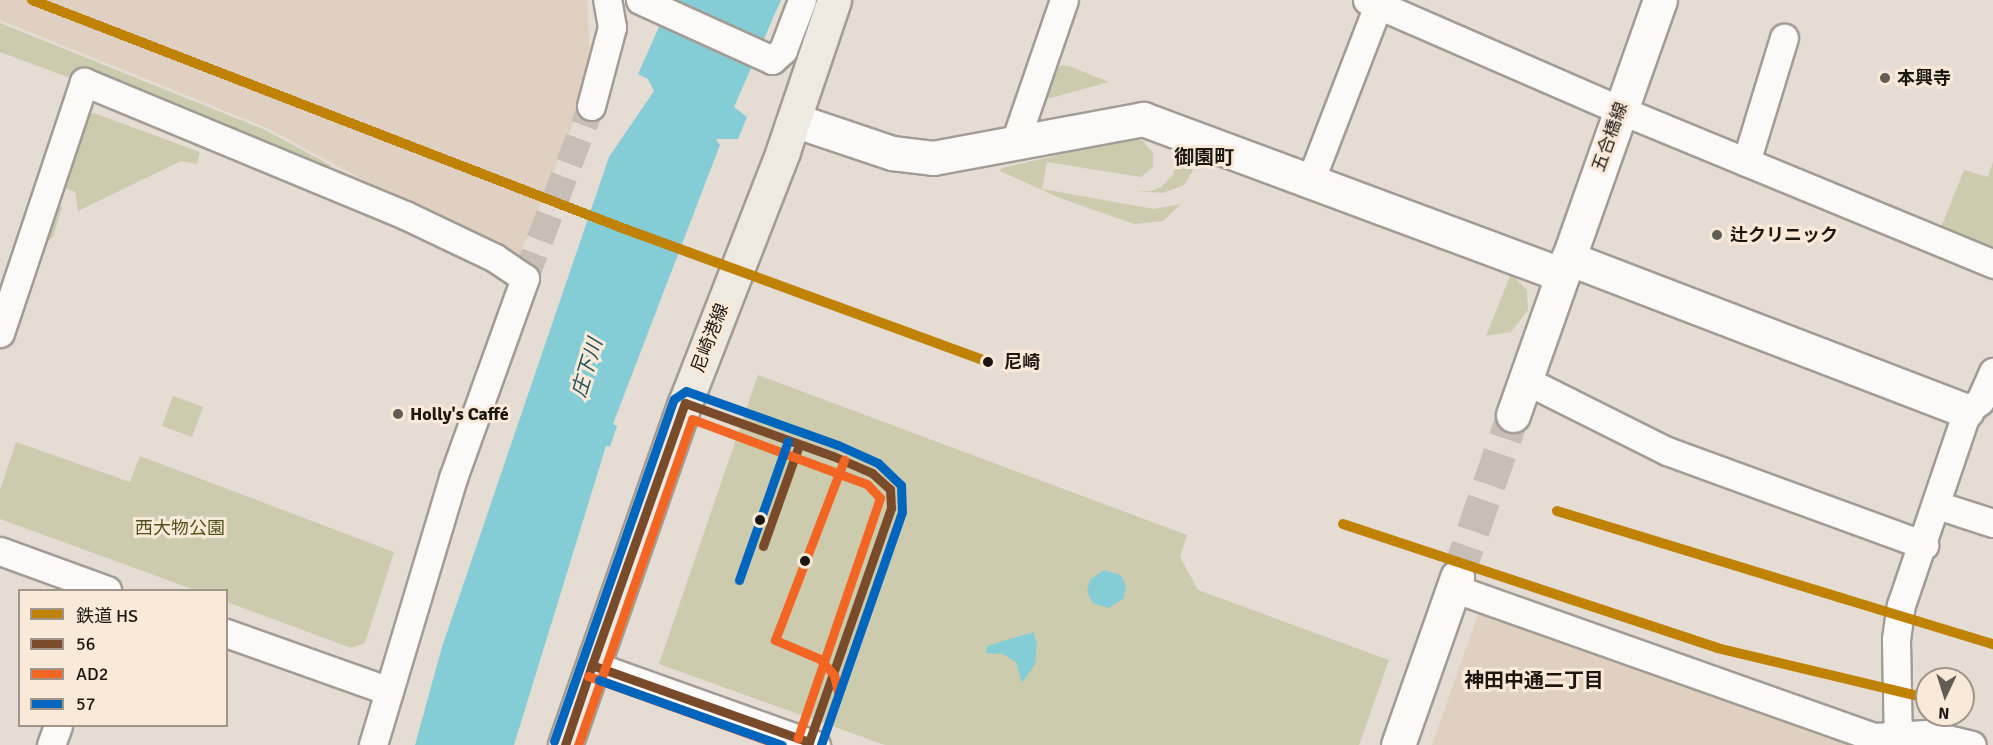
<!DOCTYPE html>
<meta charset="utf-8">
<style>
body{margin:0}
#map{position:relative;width:1993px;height:745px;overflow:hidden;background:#e5dcd3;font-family:Signika,"Noto Sans JP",sans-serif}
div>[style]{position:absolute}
.built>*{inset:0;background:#e0d0c1}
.green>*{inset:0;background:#cccbae;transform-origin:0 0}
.water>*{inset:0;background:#85cdd6}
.street-tunnel>*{height:27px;margin-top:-13.5px;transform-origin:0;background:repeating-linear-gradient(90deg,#c7beb6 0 27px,transparent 0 41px)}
.secondary-tunnel>*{height:33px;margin-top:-16.5px;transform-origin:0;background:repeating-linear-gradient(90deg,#c7beb6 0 33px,transparent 0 49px)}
.roads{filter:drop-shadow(2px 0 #a29c95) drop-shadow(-2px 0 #a29c95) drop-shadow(0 2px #a29c95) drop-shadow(0 -2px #a29c95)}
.street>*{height:27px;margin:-13.5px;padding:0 13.5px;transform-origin:13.5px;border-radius:13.5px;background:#fbfaf8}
.secondary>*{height:33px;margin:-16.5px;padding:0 16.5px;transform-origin:16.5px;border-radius:16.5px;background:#fbfaf8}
.primary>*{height:33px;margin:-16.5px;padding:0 16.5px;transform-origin:16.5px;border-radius:16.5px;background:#eee9e1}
.bus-1>*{height:9px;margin:-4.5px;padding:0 4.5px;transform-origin:4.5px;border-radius:4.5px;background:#7a4b2a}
.bus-2>*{height:9px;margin:-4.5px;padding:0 4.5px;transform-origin:4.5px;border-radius:4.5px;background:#f26522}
.bus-3>*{height:9px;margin:-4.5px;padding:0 4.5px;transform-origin:4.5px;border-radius:4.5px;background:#0065bd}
.rail-1>*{height:10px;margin:-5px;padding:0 5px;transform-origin:5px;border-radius:5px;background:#c08204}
.dots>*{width:16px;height:16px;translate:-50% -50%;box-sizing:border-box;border:3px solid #f9e9d9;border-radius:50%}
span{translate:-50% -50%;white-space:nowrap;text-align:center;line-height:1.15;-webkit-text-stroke:6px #f9e9d9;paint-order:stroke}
.poi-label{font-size:18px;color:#1c1711;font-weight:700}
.left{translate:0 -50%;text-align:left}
.street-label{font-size:18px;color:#1c1711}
.stop-label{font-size:18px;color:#1c1711;font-weight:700}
.park-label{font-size:18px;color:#4f541c}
.neighbourhood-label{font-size:20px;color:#1c1711;font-weight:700}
.water-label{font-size:20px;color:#235159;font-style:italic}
.legend{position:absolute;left:18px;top:589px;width:210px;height:138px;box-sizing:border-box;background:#f9e9d9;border:2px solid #a19589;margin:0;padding:8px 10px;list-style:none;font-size:18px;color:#1c1711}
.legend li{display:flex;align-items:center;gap:12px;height:30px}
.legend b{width:30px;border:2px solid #a19589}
.north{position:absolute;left:1915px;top:667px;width:60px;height:60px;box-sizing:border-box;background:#f9e9d9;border:2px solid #a19589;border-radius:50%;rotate:184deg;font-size:16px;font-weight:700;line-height:24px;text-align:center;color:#1c1711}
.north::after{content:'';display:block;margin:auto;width:21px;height:27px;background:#625c55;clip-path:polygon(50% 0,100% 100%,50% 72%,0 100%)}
</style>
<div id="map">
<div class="built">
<div style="clip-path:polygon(0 0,587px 0,590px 49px,585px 94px,517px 262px,267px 128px,0 20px)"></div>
<div style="clip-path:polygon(1488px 610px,1857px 745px,1432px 745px,1479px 612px)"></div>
</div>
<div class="green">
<div style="clip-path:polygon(0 23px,265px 130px,330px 165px,326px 173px,0 52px)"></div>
<div style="clip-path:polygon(1061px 65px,1069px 66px,1109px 82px,1043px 100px,1054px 72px)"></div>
<div style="clip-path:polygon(94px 113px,200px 152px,197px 164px,181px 161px,78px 211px,75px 192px,59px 185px,79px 118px)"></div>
<div style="clip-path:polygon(1133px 138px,1143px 141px,1153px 153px,1153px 167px,1141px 177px,1047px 162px,1042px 189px,1154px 209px,1181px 204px,1163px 221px,1134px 224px,1060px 198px,1000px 171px,1002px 168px)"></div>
<div style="clip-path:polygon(1182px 153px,1195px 161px,1195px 167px,1184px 185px,1163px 193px,1136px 191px,1152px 191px,1161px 187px,1173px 175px,1178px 154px)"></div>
<div style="clip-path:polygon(1993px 162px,1993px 252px,1940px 230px,1964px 170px,1988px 177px)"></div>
<div style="clip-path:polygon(54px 200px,62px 207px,53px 237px,48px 241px,42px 239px)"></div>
<div style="clip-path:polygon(1511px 274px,1527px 290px,1528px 310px,1511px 332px,1486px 336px)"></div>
<div style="clip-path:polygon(758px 375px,1187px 535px,1180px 557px,1198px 590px,1389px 660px,1359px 745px,885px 745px,659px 664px)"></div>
<div style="left:173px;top:396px;width:32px;height:32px;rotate:20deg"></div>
<div style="clip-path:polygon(16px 442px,130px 482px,140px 456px,394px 552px,365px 643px,351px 648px,227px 602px,226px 590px,195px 590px,0 519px,0 490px)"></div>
</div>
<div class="water">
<div style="clip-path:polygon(671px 0,781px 0,734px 107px,747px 117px,738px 139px,716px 139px,720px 145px,613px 424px,617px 426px,610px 447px,606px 446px,514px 745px,415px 745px,442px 647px,609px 157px,654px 91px,648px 79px,638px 74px)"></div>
<div style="clip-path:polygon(1104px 570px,1121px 575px,1126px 586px,1124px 598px,1109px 608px,1093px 603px,1087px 592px,1090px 580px)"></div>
<div style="clip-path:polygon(1033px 632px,1037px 643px,1035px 664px,1022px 683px,1016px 662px,1003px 654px,986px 653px,987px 646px)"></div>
</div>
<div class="street-tunnel">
<div style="left:525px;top:278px;width:184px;rotate:-69deg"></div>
</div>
<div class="secondary-tunnel">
<div style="left:1457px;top:577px;width:171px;rotate:-70.9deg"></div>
</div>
<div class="roads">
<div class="street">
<div style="left:640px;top:0;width:145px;rotate:24.4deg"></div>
<div style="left:772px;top:60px;width:15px;rotate:-42deg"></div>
<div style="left:783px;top:50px;width:53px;rotate:-69.2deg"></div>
<div style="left:1367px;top:0;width:276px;rotate:23.5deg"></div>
<div style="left:1620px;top:110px;width:404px;rotate:22.4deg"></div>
<div style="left:591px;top:106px;width:82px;rotate:-75.1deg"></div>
<div style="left:612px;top:27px;width:27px;rotate:-100deg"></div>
<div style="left:1014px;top:145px;width:153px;rotate:-71deg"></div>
<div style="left:1746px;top:162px;width:130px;rotate:-73deg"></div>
<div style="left:1311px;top:179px;width:192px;rotate:-68.9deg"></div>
<div style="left:0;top:333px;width:265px;rotate:-71.5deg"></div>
<div style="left:84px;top:82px;width:347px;rotate:22.5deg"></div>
<div style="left:405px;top:215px;width:100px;rotate:25.5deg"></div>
<div style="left:495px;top:258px;width:36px;rotate:34deg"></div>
<div style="left:525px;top:278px;width:213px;rotate:109.8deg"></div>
<div style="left:453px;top:478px;width:279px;rotate:106.7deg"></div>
<div style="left:1525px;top:380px;width:159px;rotate:26.6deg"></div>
<div style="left:1667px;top:451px;width:274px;rotate:20.1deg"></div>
<div style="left:1937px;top:505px;width:59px;rotate:17.8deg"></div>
<div style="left:0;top:551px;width:114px;rotate:20deg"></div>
<div style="left:1453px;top:588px;width:447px;rotate:19.5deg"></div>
<div style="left:1874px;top:737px;width:53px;rotate:-3.2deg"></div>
<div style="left:1927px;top:734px;width:46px;rotate:13.7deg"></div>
<div style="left:226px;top:633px;width:173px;rotate:19.6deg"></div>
<div style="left:592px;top:665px;width:238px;rotate:19.7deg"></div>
<div style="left:51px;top:745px;width:20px;rotate:-70deg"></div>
<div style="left:1898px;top:745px;width:106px;rotate:-91.1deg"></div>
<div style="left:1896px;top:639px;width:34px;rotate:-82deg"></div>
<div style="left:1901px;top:605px;width:205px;rotate:-71.2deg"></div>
<div style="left:1967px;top:411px;width:16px;rotate:-38deg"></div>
<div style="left:1980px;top:401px;width:32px;rotate:-66deg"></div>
</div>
<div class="secondary">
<div style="left:794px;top:120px;width:103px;rotate:18.6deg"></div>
<div style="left:892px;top:153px;width:41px;rotate:7deg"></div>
<div style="left:933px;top:158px;width:214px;rotate:-10.5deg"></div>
<div style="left:1143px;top:119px;width:447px;rotate:20.4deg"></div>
<div style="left:1568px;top:258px;width:427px;rotate:21deg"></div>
<div style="left:1513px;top:415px;width:440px;rotate:-70.5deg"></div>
<div style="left:1398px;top:745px;width:178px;rotate:-70.6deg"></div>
</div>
<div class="primary">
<div style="left:565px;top:745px;width:362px;rotate:-70.7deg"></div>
<div style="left:685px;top:403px;width:270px;rotate:-68.7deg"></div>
<div style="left:783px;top:151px;width:159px;rotate:-71.3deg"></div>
</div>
</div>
<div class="bus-1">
<div style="left:685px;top:403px;width:157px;rotate:19.7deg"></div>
<div style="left:833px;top:456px;width:43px;rotate:23.6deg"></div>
<div style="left:872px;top:473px;width:24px;rotate:42deg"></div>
<div style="left:890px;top:489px;width:19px;rotate:87deg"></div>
<div style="left:891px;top:508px;width:248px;rotate:109.3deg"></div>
<div style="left:809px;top:742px;width:230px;rotate:-160.5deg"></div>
<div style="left:592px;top:665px;width:278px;rotate:-70.5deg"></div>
<div style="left:763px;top:546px;width:107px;rotate:-70.4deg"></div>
<div style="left:565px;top:745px;width:84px;rotate:-71.4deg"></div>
</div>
<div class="bus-2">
<div style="left:588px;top:676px;width:204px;rotate:19.8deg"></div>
<div style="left:838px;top:692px;width:17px;rotate:-103deg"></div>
<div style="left:834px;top:675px;width:21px;rotate:-131deg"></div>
<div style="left:820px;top:659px;width:49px;rotate:-157.1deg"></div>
<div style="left:775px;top:640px;width:193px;rotate:-69deg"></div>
<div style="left:578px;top:745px;width:345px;rotate:-70.7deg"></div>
<div style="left:692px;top:419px;width:187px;rotate:20.4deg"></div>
<div style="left:867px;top:484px;width:19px;rotate:47deg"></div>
<div style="left:880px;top:498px;width:254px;rotate:108.9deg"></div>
</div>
<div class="bus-3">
<div style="left:739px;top:580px;width:147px;rotate:-70.6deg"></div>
<div style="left:599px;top:680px;width:194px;rotate:19.6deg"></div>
<div style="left:554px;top:741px;width:362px;rotate:-70.7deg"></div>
<div style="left:674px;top:399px;width:14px;rotate:-34deg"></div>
<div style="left:686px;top:391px;width:161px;rotate:19.6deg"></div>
<div style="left:838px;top:445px;width:44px;rotate:24.2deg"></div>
<div style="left:878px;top:463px;width:32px;rotate:44deg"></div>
<div style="left:901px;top:485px;width:27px;rotate:88deg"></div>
<div style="left:902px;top:512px;width:247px;rotate:109.2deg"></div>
</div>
<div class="rail-1">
<div style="left:32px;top:0;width:636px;rotate:21.12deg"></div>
<div style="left:625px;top:229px;width:387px;rotate:20.1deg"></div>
<div style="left:1557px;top:511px;width:456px;rotate:17deg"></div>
<div style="left:1343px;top:524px;width:394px;rotate:18.3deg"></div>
<div style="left:1717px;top:648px;width:216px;rotate:13.4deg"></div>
</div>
<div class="dots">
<div style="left:1885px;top:78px;background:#625c55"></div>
<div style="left:1717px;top:235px;background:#625c55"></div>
<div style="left:988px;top:362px;background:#1c1711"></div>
<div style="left:398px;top:414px;background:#625c55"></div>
<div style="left:760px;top:520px;background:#1c1711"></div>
<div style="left:805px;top:561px;background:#1c1711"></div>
</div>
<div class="poi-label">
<span class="left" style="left:1897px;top:78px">本興寺</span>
<span class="left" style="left:1730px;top:235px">辻クリニック</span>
<span class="left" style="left:410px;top:414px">Holly's Caffé</span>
</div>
<div class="street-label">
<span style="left:1610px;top:137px;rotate:-70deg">五合橋線</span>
<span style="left:710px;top:338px;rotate:-69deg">尼崎港線</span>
</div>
<div class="stop-label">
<span class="left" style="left:1004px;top:362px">尼崎</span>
</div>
<div class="park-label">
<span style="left:180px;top:528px">西大物公園</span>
</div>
<div class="neighbourhood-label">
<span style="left:1204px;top:157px">御園町</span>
<span style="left:1534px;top:680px">神田中通二丁目</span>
</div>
<div class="water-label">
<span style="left:587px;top:368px;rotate:-73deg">庄下川</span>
</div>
<ul class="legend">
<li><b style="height:8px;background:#c08204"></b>鉄道 HS</li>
<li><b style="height:8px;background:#7a4b2a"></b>56</li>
<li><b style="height:8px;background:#f26522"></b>AD2</li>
<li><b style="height:8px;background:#0065bd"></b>57</li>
</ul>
<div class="north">N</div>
</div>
